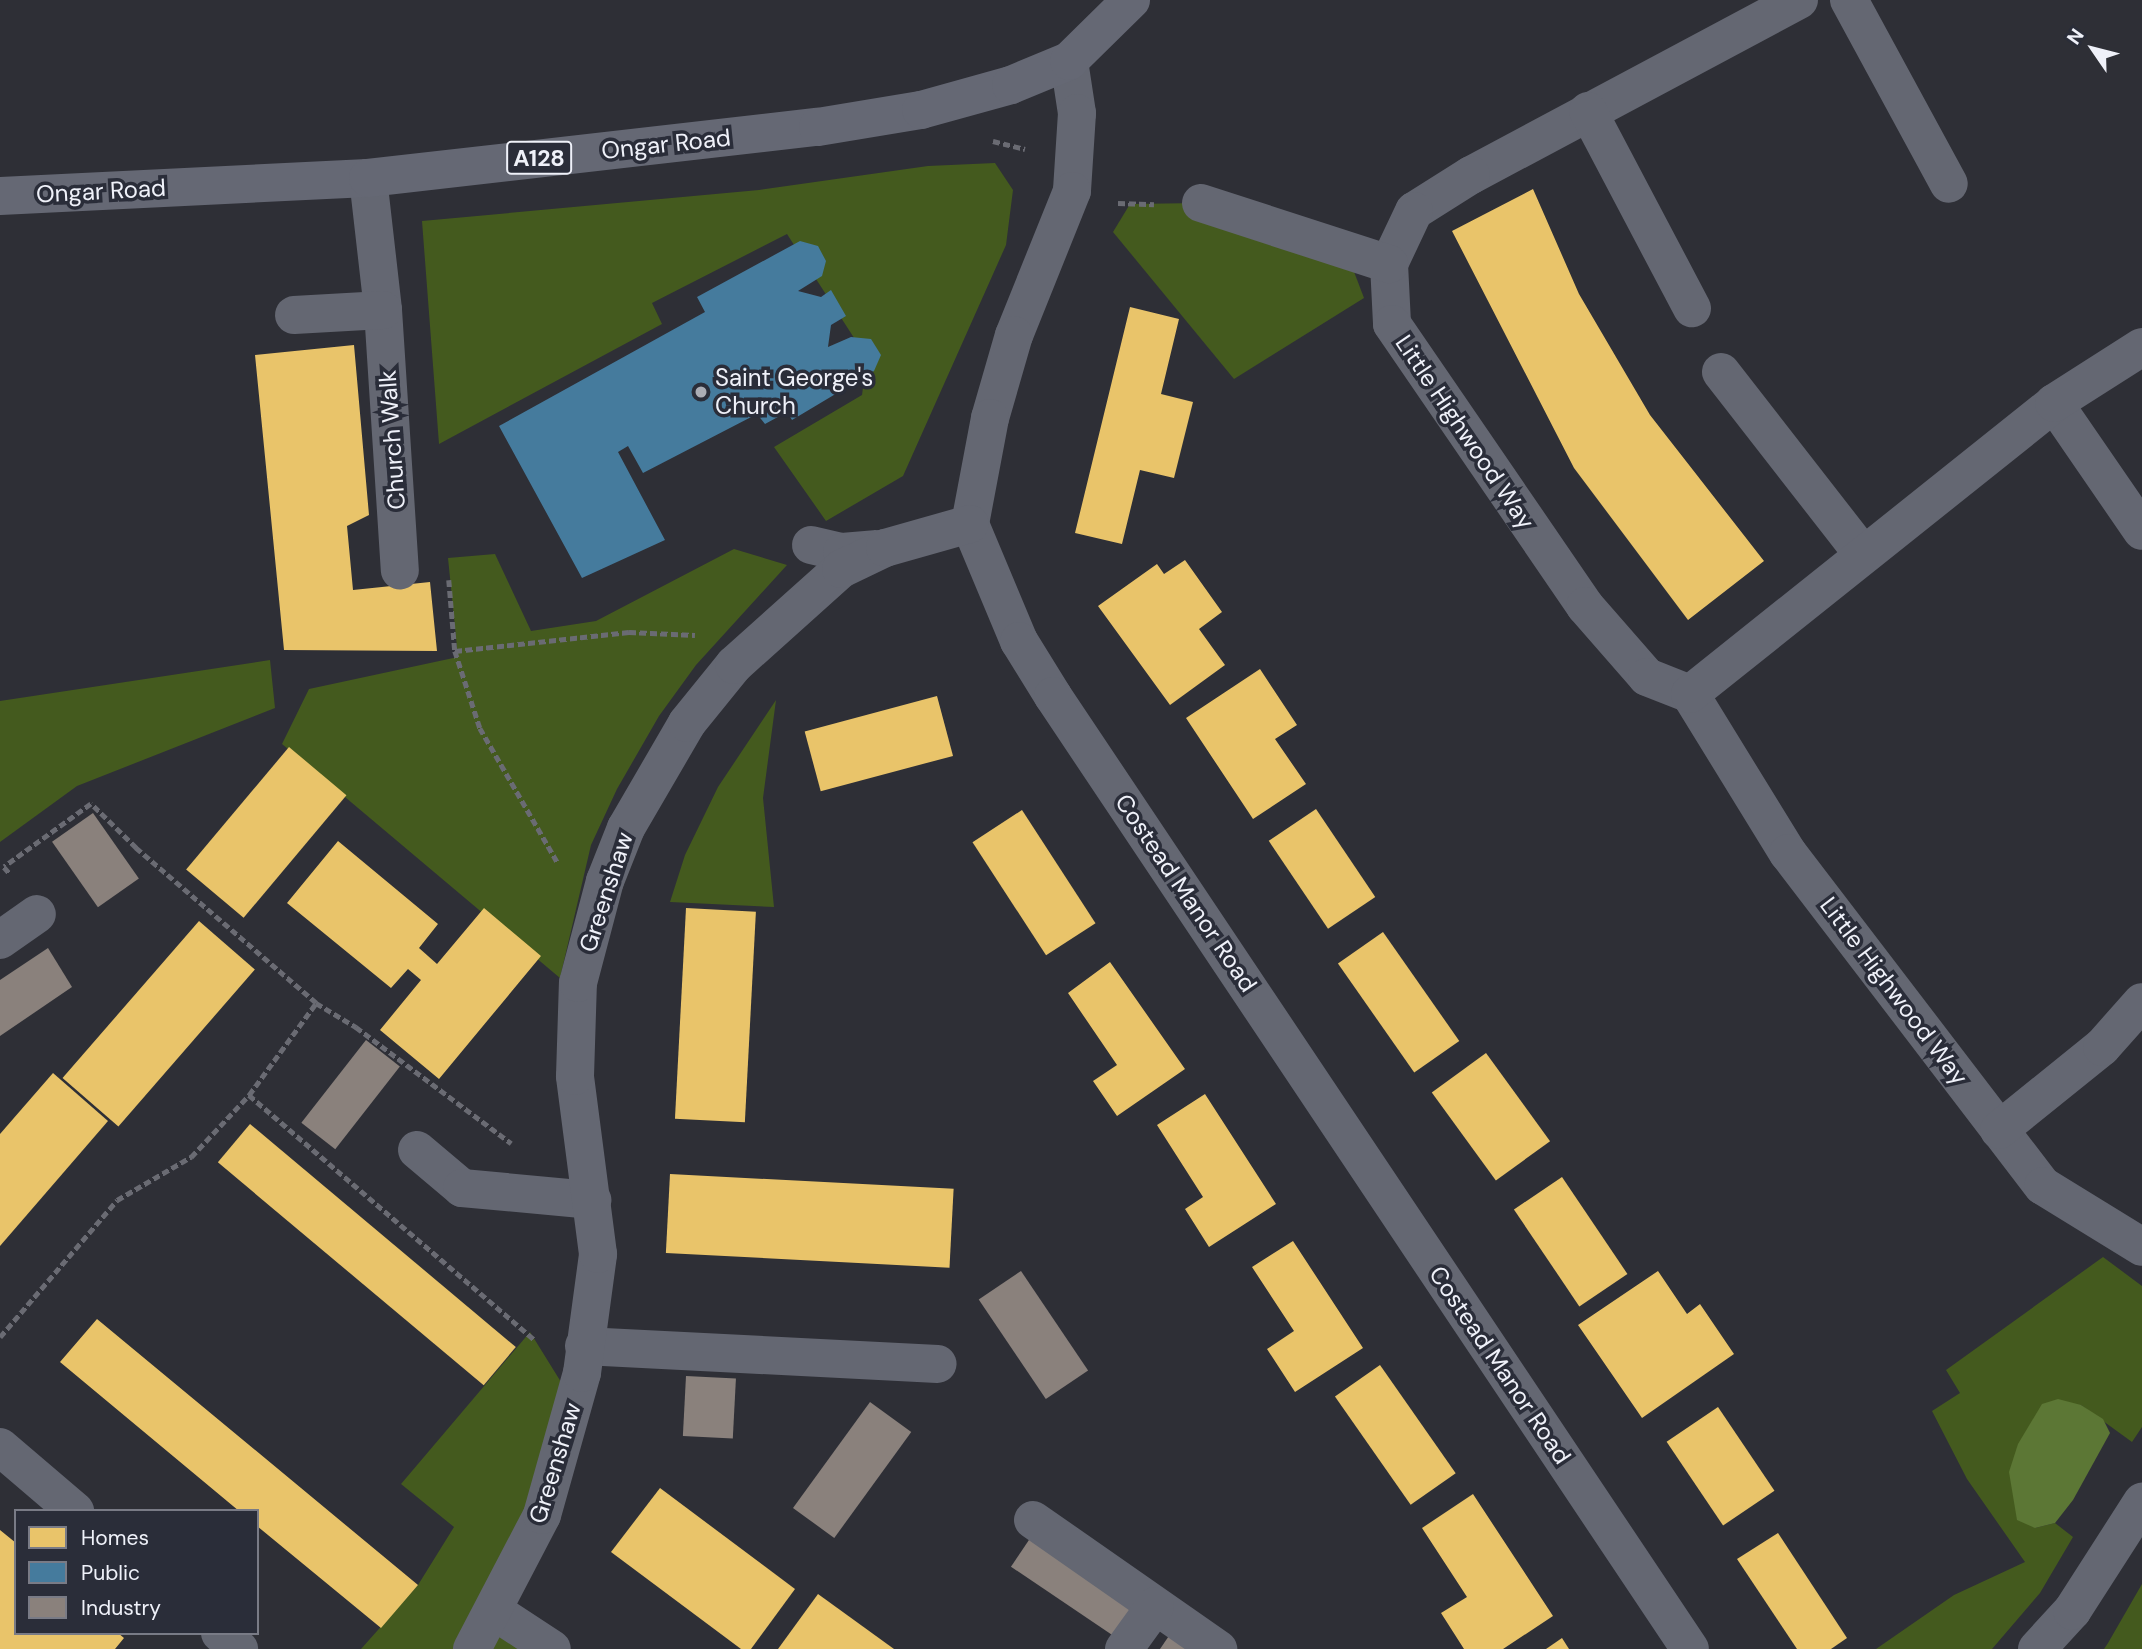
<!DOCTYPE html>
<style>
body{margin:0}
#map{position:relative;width:2142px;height:1649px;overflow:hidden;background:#2e2f36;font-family:"DM Sans",sans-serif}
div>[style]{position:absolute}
.green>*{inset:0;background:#445a1e}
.water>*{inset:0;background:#5c7735}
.homes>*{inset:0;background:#e9c46a;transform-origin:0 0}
.public>*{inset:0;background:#457b9d}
.industry>*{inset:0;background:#8a817c;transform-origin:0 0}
.path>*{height:4.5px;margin-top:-2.25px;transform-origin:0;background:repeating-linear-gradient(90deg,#6a6b73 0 7px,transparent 0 10.5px)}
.minor>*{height:38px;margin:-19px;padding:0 19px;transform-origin:19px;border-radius:19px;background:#646772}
.major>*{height:38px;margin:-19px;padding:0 19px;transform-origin:19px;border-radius:19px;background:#656874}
.dots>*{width:19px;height:19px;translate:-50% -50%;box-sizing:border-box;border:4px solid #2a2d39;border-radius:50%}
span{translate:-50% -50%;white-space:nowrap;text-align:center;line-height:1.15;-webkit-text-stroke:7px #2a2d39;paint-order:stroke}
.shield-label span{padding:2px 5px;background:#2a2d39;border:2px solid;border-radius:5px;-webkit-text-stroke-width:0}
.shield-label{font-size:23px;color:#eff1f9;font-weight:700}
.street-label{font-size:24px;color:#eff1f9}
.poi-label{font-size:24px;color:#eff1f9}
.left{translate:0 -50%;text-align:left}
.legend{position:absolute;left:14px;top:1509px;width:245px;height:126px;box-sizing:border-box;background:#2a2d39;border:2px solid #797b86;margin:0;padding:9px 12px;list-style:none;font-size:21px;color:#eff1f9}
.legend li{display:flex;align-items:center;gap:14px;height:35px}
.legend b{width:35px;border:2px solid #797b86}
.north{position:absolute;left:2058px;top:14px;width:70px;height:70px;-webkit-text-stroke:5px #2a2d39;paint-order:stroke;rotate:305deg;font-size:19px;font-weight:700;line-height:28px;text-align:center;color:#eff1f9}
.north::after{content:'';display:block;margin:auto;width:24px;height:32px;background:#eff1f9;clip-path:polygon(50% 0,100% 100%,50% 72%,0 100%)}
</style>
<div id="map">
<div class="green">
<div style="clip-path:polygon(995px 163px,1013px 190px,1006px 245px,903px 476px,826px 521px,774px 447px,862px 395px,867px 358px,787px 234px,652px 303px,662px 324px,439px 444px,422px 221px,759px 190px,928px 166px)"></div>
<div style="clip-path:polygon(1201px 203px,1345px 248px,1364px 298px,1234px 379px,1113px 232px,1130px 204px)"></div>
<div style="clip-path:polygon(734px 549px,787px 565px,696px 665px,659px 716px,617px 789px,591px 845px,560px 978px,282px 744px,309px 689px,458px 657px,448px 558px,495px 554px,531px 631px,596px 621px)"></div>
<div style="clip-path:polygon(270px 660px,275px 708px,77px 786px,0 842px,0 701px)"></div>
<div style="clip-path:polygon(776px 700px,763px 798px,774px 907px,670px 902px,685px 855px,718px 787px)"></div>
<div style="clip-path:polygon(2103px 1257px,2142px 1286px,2142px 1427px,2132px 1442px,2081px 1405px,2035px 1528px,2055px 1523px,2073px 1537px,2040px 1593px,1992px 1649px,1876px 1649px,1954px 1595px,2025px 1562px,1967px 1479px,1932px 1411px,1960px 1393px,1946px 1370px)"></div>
<div style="clip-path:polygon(530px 1332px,574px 1403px,495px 1611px,552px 1649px,361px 1649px,418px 1585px,454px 1527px,401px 1484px)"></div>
<div style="clip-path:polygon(2142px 1584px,2142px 1649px,2104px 1649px,2108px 1643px)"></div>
</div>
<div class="water">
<div style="clip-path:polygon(2058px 1399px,2081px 1405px,2103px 1419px,2110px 1433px,2073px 1500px,2055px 1523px,2035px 1528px,2017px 1520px,2009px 1472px,2018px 1444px,2042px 1404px)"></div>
</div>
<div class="homes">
<div style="clip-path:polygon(1533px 189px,1579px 294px,1650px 415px,1764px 561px,1688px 620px,1574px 468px,1452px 231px)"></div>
<div style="clip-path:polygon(1130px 307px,1179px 319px,1161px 394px,1193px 402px,1174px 478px,1140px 470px,1122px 544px,1075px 533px)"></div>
<div style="clip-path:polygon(354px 345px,369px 515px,347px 526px,353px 590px,430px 582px,437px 651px,284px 650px,255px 355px)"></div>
<div style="clip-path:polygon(1185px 560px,1222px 612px,1199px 629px,1225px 665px,1170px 705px,1098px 606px,1157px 564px,1164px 574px)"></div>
<div style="clip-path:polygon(1260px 669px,1297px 725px,1275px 739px,1306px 784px,1253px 819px,1186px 718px)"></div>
<div style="left:937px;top:696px;width:62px;height:137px;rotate:75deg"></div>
<div style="left:289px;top:747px;width:75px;height:160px;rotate:40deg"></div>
<div style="left:1316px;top:809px;width:106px;height:57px;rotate:56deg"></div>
<div style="left:1022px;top:810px;width:135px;height:59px;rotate:57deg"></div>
<div style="clip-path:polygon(338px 841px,438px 924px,419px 948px,437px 964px,484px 908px,541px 956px,439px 1079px,380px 1030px,421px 980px,408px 969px,391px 988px,287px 903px)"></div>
<div style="left:686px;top:908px;width:70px;height:211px;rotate:3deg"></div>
<div style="left:199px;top:921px;width:74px;height:208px;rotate:41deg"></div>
<div style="left:1383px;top:932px;width:133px;height:55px;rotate:55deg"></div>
<div style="clip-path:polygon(1110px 962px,1185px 1069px,1117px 1116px,1093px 1081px,1117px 1065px,1068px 993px)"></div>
<div style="left:1486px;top:1053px;width:109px;height:67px;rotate:54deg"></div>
<div style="clip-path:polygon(53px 1073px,108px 1121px,0 1246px,0 1134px)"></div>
<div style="clip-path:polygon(1205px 1094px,1276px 1204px,1209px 1247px,1185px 1209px,1203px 1197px,1157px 1125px)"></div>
<div style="left:250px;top:1124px;width:347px;height:50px;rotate:40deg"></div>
<div style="left:670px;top:1174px;width:284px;height:79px;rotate:3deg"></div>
<div style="left:1562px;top:1177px;width:117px;height:58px;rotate:56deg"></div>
<div style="clip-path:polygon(1293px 1241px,1363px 1348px,1295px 1392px,1267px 1349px,1294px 1331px,1252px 1267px)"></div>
<div style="clip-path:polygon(1658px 1271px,1687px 1314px,1700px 1304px,1734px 1354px,1642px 1418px,1578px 1325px)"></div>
<div style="clip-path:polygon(97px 1319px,418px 1585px,381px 1628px,257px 1526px,257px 1511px,239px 1511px,60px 1362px)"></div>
<div style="left:1380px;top:1365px;width:132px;height:55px;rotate:55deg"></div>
<div style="left:1718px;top:1407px;width:101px;height:62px;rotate:56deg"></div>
<div style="clip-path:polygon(660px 1488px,795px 1589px,751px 1649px,741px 1649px,611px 1552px)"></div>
<div style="clip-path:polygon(1473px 1494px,1553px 1616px,1503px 1649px,1464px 1649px,1441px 1613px,1467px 1597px,1422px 1528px)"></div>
<div style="clip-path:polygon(0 1530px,16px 1543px,16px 1633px,118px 1633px,124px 1638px,115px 1649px,0 1649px)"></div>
<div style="clip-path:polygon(1778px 1533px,1847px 1638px,1831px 1649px,1797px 1649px,1737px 1559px)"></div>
<div style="clip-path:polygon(818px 1594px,894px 1649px,778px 1649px)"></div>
<div style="clip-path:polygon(1562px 1638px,1569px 1649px,1546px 1649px)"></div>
</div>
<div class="public">
<div style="clip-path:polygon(800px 241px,818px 246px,826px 261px,822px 276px,798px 291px,821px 297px,831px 290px,846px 316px,831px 325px,828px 347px,851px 337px,871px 339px,881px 355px,874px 371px,792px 420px,787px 412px,765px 424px,757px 414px,643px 473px,628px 446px,618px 452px,665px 540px,582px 578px,499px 426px,705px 312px,697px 297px)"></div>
</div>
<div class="industry">
<div style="left:93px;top:813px;width:80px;height:50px;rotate:55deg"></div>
<div style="clip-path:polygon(48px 948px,72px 987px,0 1036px,0 980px)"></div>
<div style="left:366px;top:1040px;width:43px;height:105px;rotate:38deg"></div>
<div style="left:1021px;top:1271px;width:120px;height:51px;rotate:56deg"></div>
<div style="left:686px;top:1376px;width:50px;height:60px;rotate:3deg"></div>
<div style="left:870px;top:1402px;width:51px;height:131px;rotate:36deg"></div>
<div style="left:1035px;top:1531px;width:123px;height:43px;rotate:34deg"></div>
<div style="clip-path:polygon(1175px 1627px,1207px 1649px,1160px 1649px)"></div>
</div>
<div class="path">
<div style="left:993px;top:141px;width:33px;rotate:14deg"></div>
<div style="left:1118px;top:203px;width:36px;rotate:2deg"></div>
<div style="left:449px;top:580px;width:71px;rotate:85.2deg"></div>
<div style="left:455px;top:651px;width:175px;rotate:-6.2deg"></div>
<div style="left:629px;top:632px;width:66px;rotate:2.6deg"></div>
<div style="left:455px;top:651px;width:81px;rotate:72deg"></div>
<div style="left:480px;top:728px;width:156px;rotate:60deg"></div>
<div style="left:316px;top:1003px;width:47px;rotate:31deg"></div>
<div style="left:356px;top:1027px;width:194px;rotate:36.8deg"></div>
<div style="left:249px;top:1095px;width:377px;rotate:40.6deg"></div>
<div style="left:0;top:1337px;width:180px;rotate:-49.5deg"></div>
<div style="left:117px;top:1200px;width:86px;rotate:-30.2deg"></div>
<div style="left:191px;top:1157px;width:85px;rotate:-46.9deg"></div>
<div style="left:249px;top:1095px;width:114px;rotate:-53.9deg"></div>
<div style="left:316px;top:1003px;width:238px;rotate:-139.3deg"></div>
<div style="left:136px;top:848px;width:63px;rotate:-135.6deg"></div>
<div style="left:91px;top:804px;width:107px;rotate:144.1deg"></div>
<div style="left:4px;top:867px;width:9px;rotate:49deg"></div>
</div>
<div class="minor">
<div style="left:1799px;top:0;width:372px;rotate:151.9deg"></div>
<div style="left:1471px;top:175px;width:67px;rotate:147.7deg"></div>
<div style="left:1414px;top:211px;width:59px;rotate:115.3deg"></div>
<div style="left:1389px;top:264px;width:60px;rotate:87.1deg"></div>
<div style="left:1392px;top:324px;width:342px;rotate:55.6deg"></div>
<div style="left:1585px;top:606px;width:94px;rotate:48.9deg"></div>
<div style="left:1647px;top:677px;width:46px;rotate:21.6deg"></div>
<div style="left:1690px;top:694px;width:187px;rotate:58.4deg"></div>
<div style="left:1788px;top:853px;width:419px;rotate:52.6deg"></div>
<div style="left:2043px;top:1186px;width:116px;rotate:31.6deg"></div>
<div style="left:1849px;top:0;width:209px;rotate:61.5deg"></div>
<div style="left:1069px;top:61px;width:53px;rotate:81.3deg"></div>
<div style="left:1077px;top:113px;width:78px;rotate:93.7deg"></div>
<div style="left:1072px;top:191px;width:155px;rotate:111.9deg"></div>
<div style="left:1014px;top:335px;width:86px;rotate:106.1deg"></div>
<div style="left:990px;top:418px;width:108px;rotate:100.7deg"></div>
<div style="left:970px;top:524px;width:127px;rotate:67.3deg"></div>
<div style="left:1019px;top:641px;width:65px;rotate:58.3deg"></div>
<div style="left:1053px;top:696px;width:1146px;rotate:56.24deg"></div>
<div style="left:1588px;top:111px;width:223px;rotate:62.2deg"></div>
<div style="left:368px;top:178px;width:133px;rotate:83.5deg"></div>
<div style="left:383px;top:310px;width:261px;rotate:86.3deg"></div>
<div style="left:1201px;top:203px;width:198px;rotate:18deg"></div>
<div style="left:294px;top:315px;width:89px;rotate:-3.2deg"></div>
<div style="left:1721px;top:372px;width:229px;rotate:52.1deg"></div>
<div style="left:2054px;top:403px;width:155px;rotate:55.5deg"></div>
<div style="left:811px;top:545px;width:32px;rotate:13deg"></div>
<div style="left:842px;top:552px;width:33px;rotate:-5deg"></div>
<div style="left:1690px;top:694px;width:466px;rotate:-38.6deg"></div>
<div style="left:2054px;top:403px;width:104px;rotate:-32.5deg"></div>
<div style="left:0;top:940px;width:45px;rotate:-35.1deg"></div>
<div style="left:1999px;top:1130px;width:132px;rotate:-38.9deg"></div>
<div style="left:2102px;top:1047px;width:60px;rotate:-48.4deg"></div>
<div style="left:417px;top:1150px;width:59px;rotate:40.2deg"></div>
<div style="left:462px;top:1188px;width:131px;rotate:5.3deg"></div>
<div style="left:584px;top:1346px;width:354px;rotate:2.9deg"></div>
<div style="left:0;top:1447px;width:99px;rotate:40.5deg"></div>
<div style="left:1033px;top:1520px;width:226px;rotate:34.9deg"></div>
<div style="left:494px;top:1611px;width:69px;rotate:33.2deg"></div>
<div style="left:220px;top:1633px;width:25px;rotate:40deg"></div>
<div style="left:472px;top:1649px;width:151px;rotate:-62.4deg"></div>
<div style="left:542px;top:1515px;width:148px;rotate:-74.3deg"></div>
<div style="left:582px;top:1373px;width:120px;rotate:-82.3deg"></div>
<div style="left:598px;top:1254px;width:179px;rotate:-97.4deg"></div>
<div style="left:575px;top:1076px;width:93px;rotate:-88.2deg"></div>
<div style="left:578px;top:983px;width:106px;rotate:-75.2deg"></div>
<div style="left:605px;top:881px;width:57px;rotate:-68.4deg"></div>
<div style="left:626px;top:828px;width:121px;rotate:-59.8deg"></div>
<div style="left:687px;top:723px;width:75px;rotate:-51deg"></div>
<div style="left:734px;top:665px;width:144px;rotate:-41.9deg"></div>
<div style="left:841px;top:569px;width:49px;rotate:-25.5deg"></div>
<div style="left:885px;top:548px;width:88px;rotate:-15.8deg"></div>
<div style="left:1124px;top:1649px;width:53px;rotate:-54.2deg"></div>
<div style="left:2037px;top:1649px;width:52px;rotate:-47.4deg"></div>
<div style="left:2072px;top:1611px;width:130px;rotate:-57.3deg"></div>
</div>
<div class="major">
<div style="left:0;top:196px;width:368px;rotate:-2.8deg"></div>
<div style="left:368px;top:178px;width:453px;rotate:-6.5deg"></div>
<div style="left:818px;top:127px;width:104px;rotate:-9.4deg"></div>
<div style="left:921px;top:110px;width:93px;rotate:-15.5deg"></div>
<div style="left:1011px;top:85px;width:63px;rotate:-22.5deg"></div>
<div style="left:1069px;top:61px;width:87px;rotate:-44.5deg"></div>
</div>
<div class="dots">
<div style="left:701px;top:392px;background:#abadb5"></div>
</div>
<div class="shield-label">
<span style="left:539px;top:158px">A128</span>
</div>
<div class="street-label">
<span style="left:666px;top:144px;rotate:-6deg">Ongar Road</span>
<span style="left:101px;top:191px;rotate:-3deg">Ongar Road</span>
<span style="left:1465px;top:432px;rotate:56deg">Little Highwood Way</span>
<span style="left:392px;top:440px;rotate:-94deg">Church Walk</span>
<span style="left:606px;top:892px;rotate:-72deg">Greenshaw</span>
<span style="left:1186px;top:893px;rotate:56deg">Costead Manor Road</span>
<span style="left:1894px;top:991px;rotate:53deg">Little Highwood Way</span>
<span style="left:1500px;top:1365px;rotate:56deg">Costead Manor Road</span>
<span style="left:555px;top:1463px;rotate:-73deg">Greenshaw</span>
</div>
<div class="poi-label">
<span class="left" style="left:715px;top:392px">Saint George's<br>Church</span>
</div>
<ul class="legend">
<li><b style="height:19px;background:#e9c46a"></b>Homes</li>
<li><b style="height:19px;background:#457b9d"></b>Public</li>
<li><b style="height:19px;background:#8a817c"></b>Industry</li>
</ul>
<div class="north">N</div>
</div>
